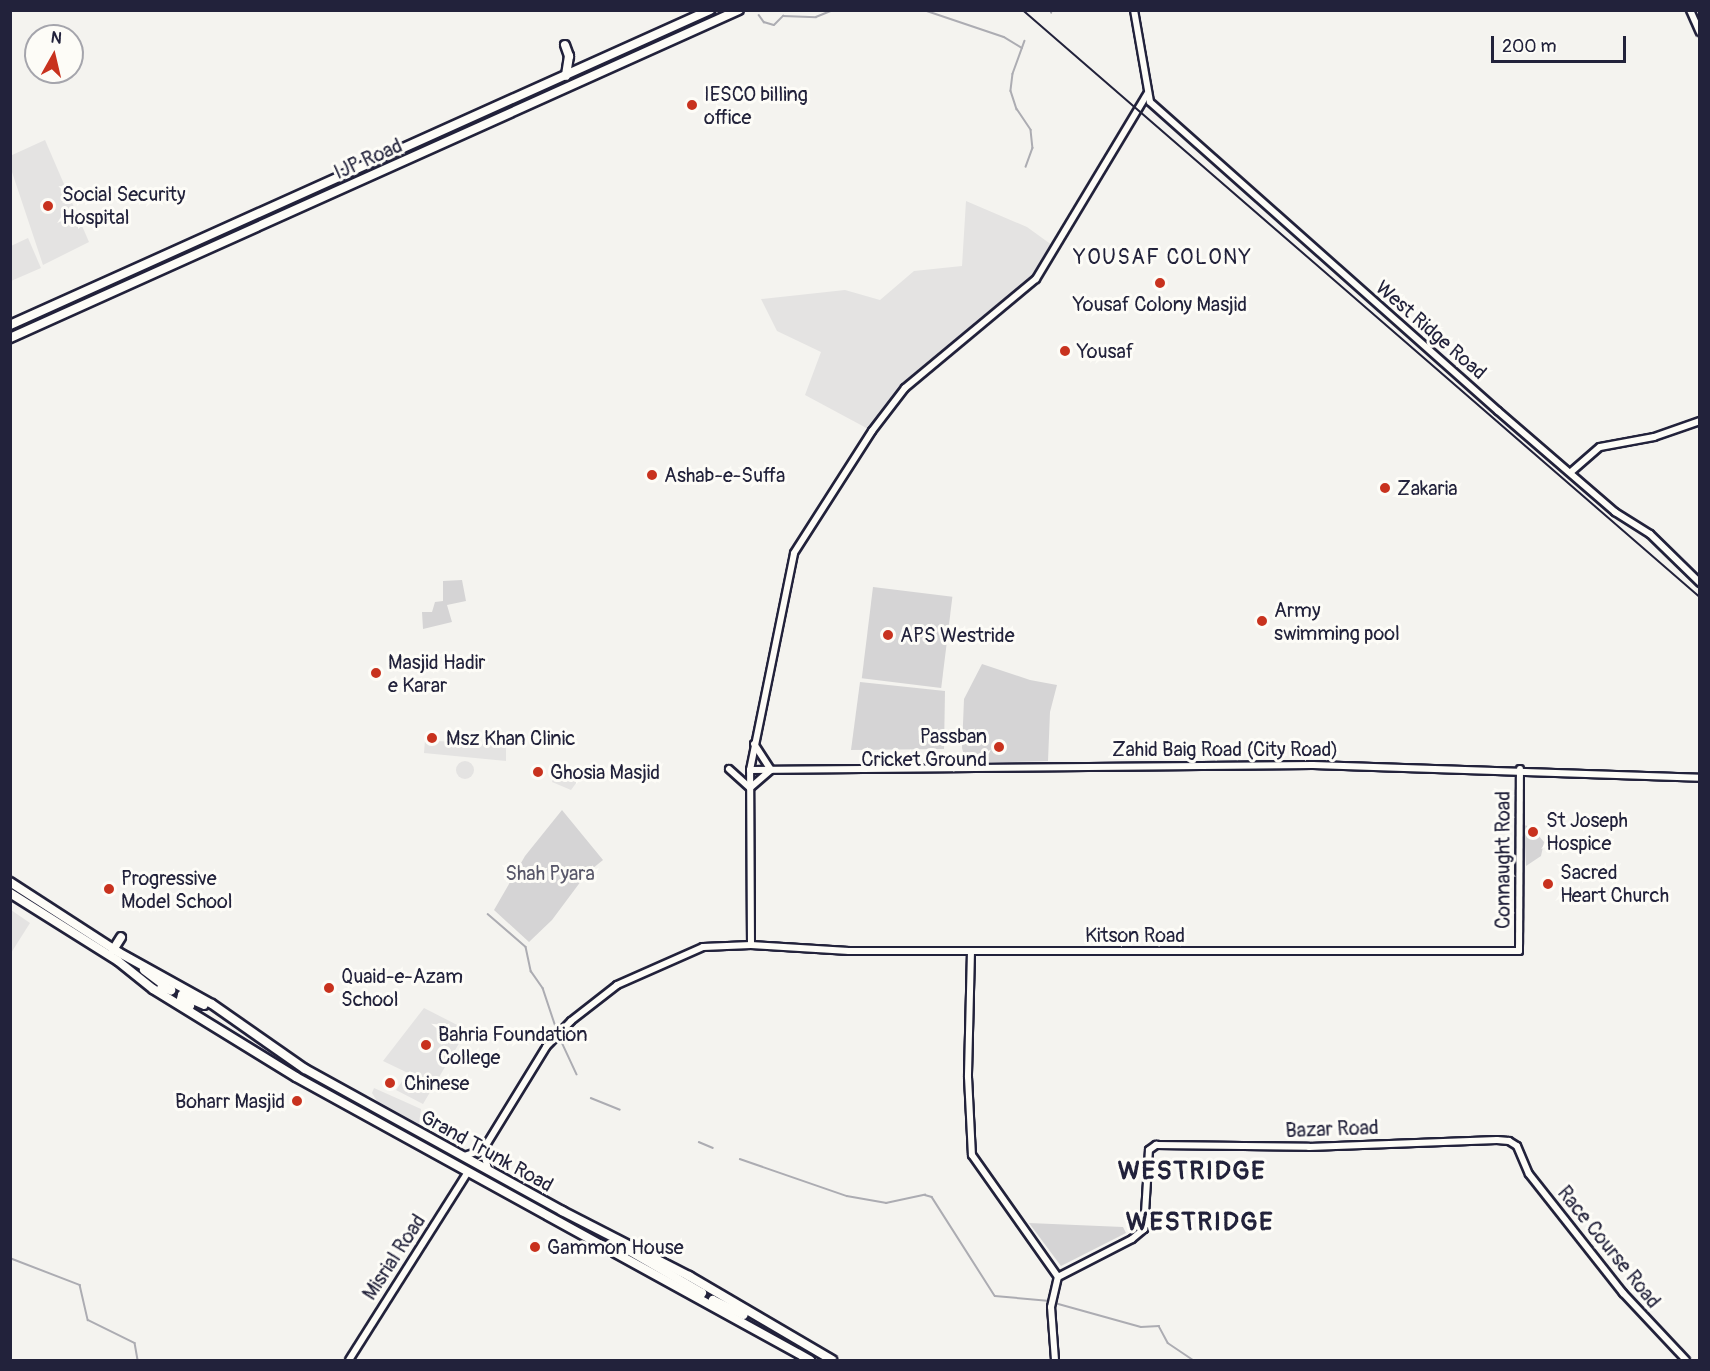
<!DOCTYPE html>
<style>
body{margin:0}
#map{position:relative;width:1710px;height:1371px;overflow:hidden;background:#f4f3ef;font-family:Pangolin,sans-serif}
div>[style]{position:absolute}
.built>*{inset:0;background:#e4e3e2}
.round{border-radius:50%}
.green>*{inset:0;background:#d5d4d5;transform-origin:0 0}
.stream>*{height:1.5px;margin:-0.75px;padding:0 0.75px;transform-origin:0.75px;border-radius:0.75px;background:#acacb2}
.roads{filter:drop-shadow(2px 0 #22223b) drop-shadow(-2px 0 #22223b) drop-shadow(0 2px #22223b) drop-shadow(0 -2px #22223b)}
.secondary>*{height:6px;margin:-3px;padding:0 3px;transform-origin:3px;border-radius:3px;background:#fdfcf7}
.highway>*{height:8px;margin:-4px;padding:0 4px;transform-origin:4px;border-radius:4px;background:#fdfcf7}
.rail>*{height:1.5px;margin:-0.75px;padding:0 0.75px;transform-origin:0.75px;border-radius:0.75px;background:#22223b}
.dots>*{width:16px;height:16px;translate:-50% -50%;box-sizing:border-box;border:3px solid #fdfcf7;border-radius:50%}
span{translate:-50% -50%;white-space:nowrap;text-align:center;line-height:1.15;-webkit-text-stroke:6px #fdfcf7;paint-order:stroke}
.poi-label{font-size:20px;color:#22223b}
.left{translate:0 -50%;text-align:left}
.right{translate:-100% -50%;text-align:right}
.street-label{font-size:20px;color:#22223b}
.park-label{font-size:20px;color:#585769}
.neighbourhood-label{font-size:21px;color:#22223b;letter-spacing:1.5px}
.district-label{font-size:26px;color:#22223b;font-weight:700;letter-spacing:1.5px}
.frame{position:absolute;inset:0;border:12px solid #22223b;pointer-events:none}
.north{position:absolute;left:24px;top:24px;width:60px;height:60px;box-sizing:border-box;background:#fdfcf7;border:2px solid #a5a5ac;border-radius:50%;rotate:8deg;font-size:16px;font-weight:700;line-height:24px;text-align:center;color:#22223b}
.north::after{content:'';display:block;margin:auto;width:21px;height:27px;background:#c8321e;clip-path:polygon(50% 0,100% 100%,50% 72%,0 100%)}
.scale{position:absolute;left:1491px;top:36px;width:135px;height:27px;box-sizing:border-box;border:3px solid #22223b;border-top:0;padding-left:8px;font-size:18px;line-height:21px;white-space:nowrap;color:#22223b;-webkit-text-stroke:4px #fdfcf7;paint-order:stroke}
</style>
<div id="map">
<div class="built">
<div style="clip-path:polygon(45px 140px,89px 242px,43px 265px,11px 169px,10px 156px)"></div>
<div style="clip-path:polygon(966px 201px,1027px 227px,1056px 248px,1036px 279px,904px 388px,872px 431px,805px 395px,821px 352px,777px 331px,761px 299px,845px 290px,880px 300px,914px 271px,962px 266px)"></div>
<div style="clip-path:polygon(28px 238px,41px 268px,11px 281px,11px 246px)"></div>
<div style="clip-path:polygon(425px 740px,506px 746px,506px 761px,424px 753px)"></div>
<div class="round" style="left:456px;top:761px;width:18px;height:18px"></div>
<div style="clip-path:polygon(556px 770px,585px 771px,571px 790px,552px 782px)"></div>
<div style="clip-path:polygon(11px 910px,30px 923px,11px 953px)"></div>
<div style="clip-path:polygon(424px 1008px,467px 1030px,423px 1104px,396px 1090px,408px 1073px,383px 1061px)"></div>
<div style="clip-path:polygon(374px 1088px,421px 1109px,419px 1124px,377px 1101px,372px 1093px)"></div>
</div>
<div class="green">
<div style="clip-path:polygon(462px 580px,466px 601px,447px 605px,452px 622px,423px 629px,422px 612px,432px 612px,435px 602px,443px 601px,443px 581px)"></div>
<div style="left:873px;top:587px;width:80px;height:92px;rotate:7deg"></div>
<div style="clip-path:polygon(982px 664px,1030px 680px,1057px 685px,1050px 712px,1048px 761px,966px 763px,962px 748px,964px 699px)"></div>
<div style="clip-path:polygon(860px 682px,945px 691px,944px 749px,851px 750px)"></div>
<div style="clip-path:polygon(562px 810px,603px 860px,587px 873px,552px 920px,529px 942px,494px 910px,525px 856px)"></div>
<div style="clip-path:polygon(1524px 825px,1531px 827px,1544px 842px,1541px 856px,1526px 866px)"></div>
<div style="clip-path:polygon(1029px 1223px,1123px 1227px,1126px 1233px,1061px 1266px)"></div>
</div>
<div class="stream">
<div style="left:924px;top:10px;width:84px;rotate:18.6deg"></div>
<div style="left:1004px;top:37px;width:21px;rotate:31deg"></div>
<div style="left:1051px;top:13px;width:3px;rotate:-72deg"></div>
<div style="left:759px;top:15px;width:9px;rotate:54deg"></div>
<div style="left:764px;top:22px;width:10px;rotate:17deg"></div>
<div style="left:774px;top:25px;width:13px;rotate:-45deg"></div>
<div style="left:783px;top:16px;width:33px;rotate:2deg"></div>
<div style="left:816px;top:17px;width:18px;rotate:-22deg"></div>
<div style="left:1025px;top:41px;width:35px;rotate:110deg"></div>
<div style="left:1013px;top:74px;width:17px;rotate:97deg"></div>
<div style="left:1011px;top:91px;width:19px;rotate:72deg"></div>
<div style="left:1017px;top:109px;width:25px;rotate:56deg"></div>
<div style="left:1031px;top:130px;width:18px;rotate:84deg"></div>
<div style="left:1033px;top:148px;width:20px;rotate:110deg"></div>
<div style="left:488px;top:914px;width:50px;rotate:41deg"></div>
<div style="left:526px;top:947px;width:25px;rotate:78deg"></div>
<div style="left:531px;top:971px;width:21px;rotate:55deg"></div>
<div style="left:543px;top:988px;width:44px;rotate:71.6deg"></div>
<div style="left:560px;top:1038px;width:40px;rotate:65deg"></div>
<div style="left:591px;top:1098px;width:31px;rotate:22deg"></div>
<div style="left:699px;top:1142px;width:15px;rotate:23deg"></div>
<div style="left:740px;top:1159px;width:113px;rotate:19.1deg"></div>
<div style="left:847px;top:1196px;width:40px;rotate:10deg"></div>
<div style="left:886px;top:1203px;width:40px;rotate:-12deg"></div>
<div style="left:925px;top:1195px;width:7px;rotate:16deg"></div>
<div style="left:932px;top:1197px;width:117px;rotate:57.5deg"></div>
<div style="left:995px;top:1296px;width:55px;rotate:5.2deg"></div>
<div style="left:10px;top:1258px;width:75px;rotate:21.1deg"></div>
<div style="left:80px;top:1285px;width:36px;rotate:77deg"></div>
<div style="left:88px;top:1320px;width:52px;rotate:26.1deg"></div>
<div style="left:135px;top:1343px;width:17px;rotate:80deg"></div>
<div style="left:1055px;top:1303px;width:89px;rotate:15.6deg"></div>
<div style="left:1141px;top:1327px;width:18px;rotate:-3deg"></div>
<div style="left:1159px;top:1326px;width:19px;rotate:62deg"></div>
<div style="left:1168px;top:1343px;width:30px;rotate:34deg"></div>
</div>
<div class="roads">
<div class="secondary">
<div style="left:1134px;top:10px;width:93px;rotate:80.1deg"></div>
<div style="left:1150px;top:102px;width:465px;rotate:41.6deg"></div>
<div style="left:1498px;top:411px;width:155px;rotate:40.8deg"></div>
<div style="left:1615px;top:512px;width:41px;rotate:32.2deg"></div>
<div style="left:1650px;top:534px;width:70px;rotate:44.4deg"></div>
<div style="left:1690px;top:10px;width:24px;rotate:66deg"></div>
<div style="left:1571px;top:472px;width:38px;rotate:-41deg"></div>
<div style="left:1600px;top:447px;width:55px;rotate:-10.5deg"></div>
<div style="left:1654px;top:437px;width:49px;rotate:-19.2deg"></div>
<div style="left:729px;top:769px;width:28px;rotate:42deg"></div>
<div style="left:750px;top:788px;width:28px;rotate:-41deg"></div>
<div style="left:771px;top:770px;width:31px;rotate:-123deg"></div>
<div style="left:750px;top:770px;width:563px;rotate:-0.51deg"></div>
<div style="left:1313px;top:765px;width:387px;rotate:1.9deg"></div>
<div style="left:751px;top:945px;width:175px;rotate:-90.3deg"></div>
<div style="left:750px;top:770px;width:221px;rotate:-78.5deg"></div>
<div style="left:794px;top:553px;width:145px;rotate:-57.4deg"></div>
<div style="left:872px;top:431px;width:54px;rotate:-52.5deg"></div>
<div style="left:905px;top:388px;width:170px;rotate:-39.8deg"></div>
<div style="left:1036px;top:279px;width:216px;rotate:-59deg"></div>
<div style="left:971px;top:951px;width:126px;rotate:91.4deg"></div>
<div style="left:968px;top:1077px;width:78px;rotate:87.1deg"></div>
<div style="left:972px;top:1155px;width:149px;rotate:54.8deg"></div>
<div style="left:483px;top:1150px;width:20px;rotate:75deg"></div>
<div style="left:464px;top:1156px;width:20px;rotate:-18deg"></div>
<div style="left:483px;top:1150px;width:121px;rotate:-58.5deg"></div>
<div style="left:546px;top:1047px;width:36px;rotate:-46deg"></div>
<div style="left:571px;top:1021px;width:58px;rotate:-38deg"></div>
<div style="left:617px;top:985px;width:94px;rotate:-23.8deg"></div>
<div style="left:703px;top:947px;width:48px;rotate:-2.4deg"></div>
<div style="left:751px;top:945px;width:98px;rotate:3.5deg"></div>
<div style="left:849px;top:951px;width:670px"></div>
<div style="left:1519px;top:951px;width:182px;rotate:-89.7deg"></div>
<div style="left:349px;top:1360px;width:222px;rotate:-57.7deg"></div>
<div style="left:1055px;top:1360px;width:53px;rotate:-94.3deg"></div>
<div style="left:1051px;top:1307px;width:31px;rotate:-77deg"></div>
<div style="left:1058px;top:1277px;width:83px;rotate:-27.2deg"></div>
<div style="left:1132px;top:1239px;width:16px;rotate:-40deg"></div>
<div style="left:1144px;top:1229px;width:79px;rotate:-86.4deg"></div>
<div style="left:1149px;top:1150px;width:9px;rotate:-36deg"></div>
<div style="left:1156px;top:1145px;width:153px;rotate:0.7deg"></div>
<div style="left:1309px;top:1147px;width:188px;rotate:-2.1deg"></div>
<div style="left:1497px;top:1140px;width:12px;rotate:5deg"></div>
<div style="left:1509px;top:1141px;width:9px;rotate:32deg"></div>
<div style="left:1517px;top:1146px;width:30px;rotate:67deg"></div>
<div style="left:1529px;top:1174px;width:152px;rotate:51.7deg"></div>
<div style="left:1623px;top:1293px;width:92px;rotate:46.8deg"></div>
</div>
<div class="highway">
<div style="left:565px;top:45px;width:12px;rotate:70deg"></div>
<div style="left:569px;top:56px;width:20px;rotate:99deg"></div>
<div style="left:10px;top:325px;width:768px;rotate:-24.23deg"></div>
<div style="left:10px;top:338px;width:799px;rotate:-24.22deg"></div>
<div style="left:10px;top:882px;width:129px;rotate:32.9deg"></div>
<div style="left:118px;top:952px;width:107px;rotate:29deg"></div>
<div style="left:212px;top:1004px;width:113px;rotate:35deg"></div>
<div style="left:305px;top:1069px;width:294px;rotate:28.9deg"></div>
<div style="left:562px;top:1211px;width:143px;rotate:27.1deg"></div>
<div style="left:689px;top:1276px;width:166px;rotate:30.4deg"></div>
<div style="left:10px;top:893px;width:128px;rotate:32.2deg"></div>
<div style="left:118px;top:961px;width:45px;rotate:38.7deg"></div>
<div style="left:153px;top:989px;width:168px;rotate:31.6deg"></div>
<div style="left:296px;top:1077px;width:587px;rotate:28.84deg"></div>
<div style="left:113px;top:950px;width:15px;rotate:-58deg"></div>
<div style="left:144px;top:970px;width:34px;rotate:37deg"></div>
<div style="left:171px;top:990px;width:10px;rotate:-169deg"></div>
<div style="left:190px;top:1006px;width:11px;rotate:-142deg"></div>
<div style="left:181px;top:999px;width:4px;rotate:-76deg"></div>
<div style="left:182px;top:995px;width:24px;rotate:24deg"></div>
<div style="left:623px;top:1247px;width:91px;rotate:30.2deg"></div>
<div style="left:702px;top:1293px;width:4px;rotate:124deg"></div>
<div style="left:700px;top:1296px;width:9px;rotate:-162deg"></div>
<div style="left:719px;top:1308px;width:10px;rotate:-127deg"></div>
<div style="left:713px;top:1300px;width:34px;rotate:26deg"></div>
</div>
</div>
<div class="rail">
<div style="left:1023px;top:10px;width:896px;rotate:40.93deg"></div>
</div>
<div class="dots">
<div style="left:692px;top:105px;background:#c8321e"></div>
<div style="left:48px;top:206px;background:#c8321e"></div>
<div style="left:1160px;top:283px;background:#c8321e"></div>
<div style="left:1065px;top:351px;background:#c8321e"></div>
<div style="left:652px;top:475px;background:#c8321e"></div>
<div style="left:1385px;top:488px;background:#c8321e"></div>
<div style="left:1262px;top:621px;background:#c8321e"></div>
<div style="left:888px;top:635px;background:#c8321e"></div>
<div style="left:376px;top:673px;background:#c8321e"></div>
<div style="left:432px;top:738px;background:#c8321e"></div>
<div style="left:999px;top:747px;background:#c8321e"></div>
<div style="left:538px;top:772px;background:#c8321e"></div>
<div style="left:1533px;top:832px;background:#c8321e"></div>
<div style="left:1548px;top:884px;background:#c8321e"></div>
<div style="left:109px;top:889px;background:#c8321e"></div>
<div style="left:329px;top:988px;background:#c8321e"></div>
<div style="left:426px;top:1045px;background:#c8321e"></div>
<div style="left:390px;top:1083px;background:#c8321e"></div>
<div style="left:297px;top:1101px;background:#c8321e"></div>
<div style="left:535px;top:1247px;background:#c8321e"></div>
</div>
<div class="poi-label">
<span class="left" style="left:704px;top:106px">IESCO billing<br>office</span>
<span class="left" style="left:62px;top:206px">Social Security<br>Hospital</span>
<span style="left:1160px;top:304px">Yousaf Colony Masjid</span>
<span class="left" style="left:1077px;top:351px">Yousaf</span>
<span class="left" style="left:664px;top:475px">Ashab-e-Suffa</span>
<span class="left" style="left:1397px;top:488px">Zakaria</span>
<span class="left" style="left:1274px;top:622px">Army<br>swimming pool</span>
<span class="left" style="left:900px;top:635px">APS Westride</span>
<span class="left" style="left:388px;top:674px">Masjid Hadir<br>e Karar</span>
<span class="right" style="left:987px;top:748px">Passban<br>Cricket Ground</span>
<span class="left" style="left:446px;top:738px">Msz Khan Clinic</span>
<span class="left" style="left:550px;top:772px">Ghosia Masjid</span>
<span class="left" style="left:1546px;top:832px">St Joseph<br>Hospice</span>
<span class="left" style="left:1560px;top:884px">Sacred<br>Heart Church</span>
<span class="left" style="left:121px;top:890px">Progressive<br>Model School</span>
<span class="left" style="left:341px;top:988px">Quaid-e-Azam<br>School</span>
<span class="left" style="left:438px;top:1046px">Bahria Foundation<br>College</span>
<span class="left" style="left:404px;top:1083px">Chinese</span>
<span class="right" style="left:285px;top:1101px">Boharr Masjid</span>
<span class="left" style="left:547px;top:1247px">Gammon House</span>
</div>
<div class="street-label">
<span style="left:368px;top:159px;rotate:-24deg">IJP Road</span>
<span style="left:1431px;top:330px;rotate:41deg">West Ridge Road</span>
<span style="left:1225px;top:749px">Zahid Baig Road (City Road)</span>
<span style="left:1503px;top:860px;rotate:-90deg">Connaught Road</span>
<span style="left:1135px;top:935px">Kitson Road</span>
<span style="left:1332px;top:1129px;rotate:-2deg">Bazar Road</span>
<span style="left:487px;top:1151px;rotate:29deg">Grand Trunk Road</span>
<span style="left:1609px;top:1247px;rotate:51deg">Race Course Road</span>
<span style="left:394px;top:1257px;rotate:-57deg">Misrial Road</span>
</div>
<div class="park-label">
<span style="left:550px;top:873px">Shah Pyara</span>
</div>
<div class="neighbourhood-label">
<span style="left:1163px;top:258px">YOUSAF COLONY</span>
</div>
<div class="district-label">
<span style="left:1192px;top:1172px">WESTRIDGE</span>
<span style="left:1200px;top:1223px">WESTRIDGE</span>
</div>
<div class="frame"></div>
<div class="north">N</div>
<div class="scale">200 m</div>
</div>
